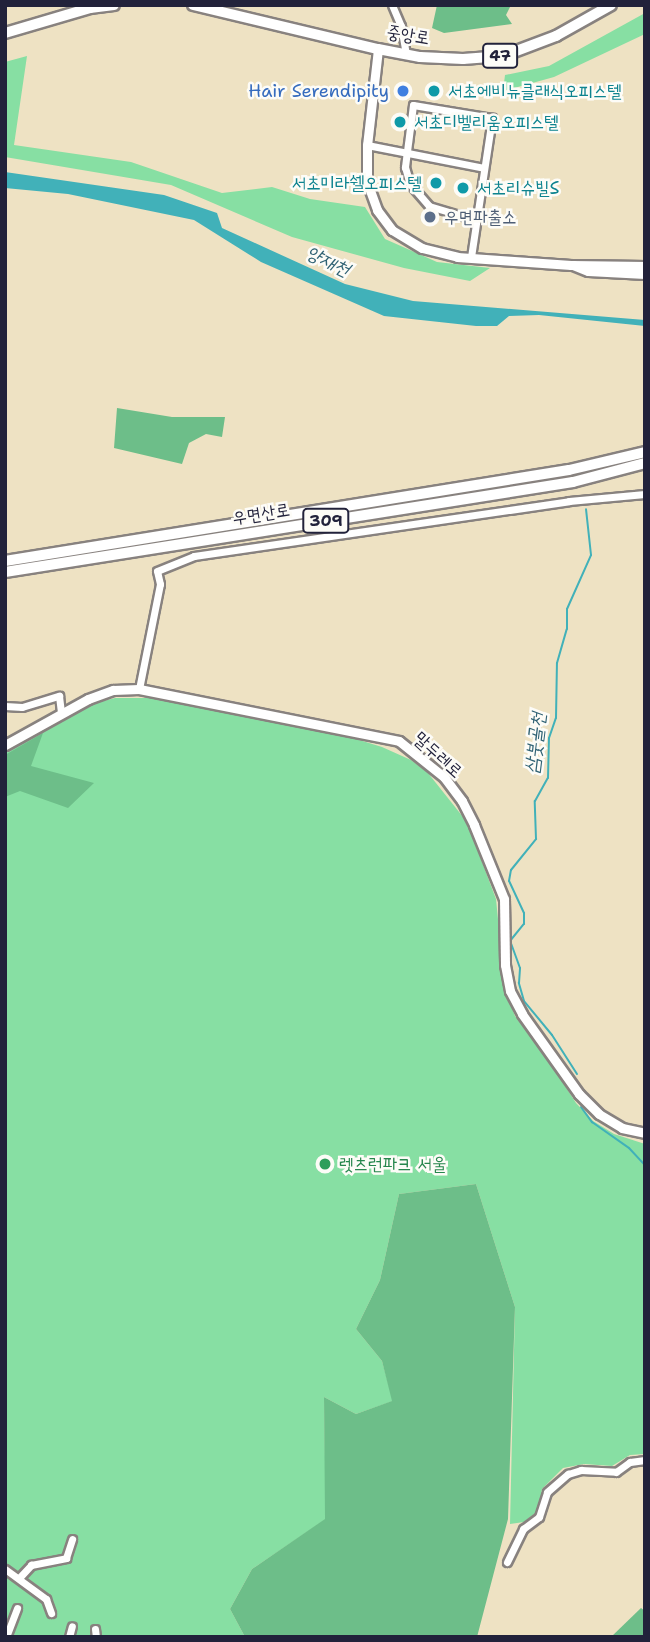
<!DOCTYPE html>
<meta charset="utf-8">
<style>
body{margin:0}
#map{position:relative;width:650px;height:1642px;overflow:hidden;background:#eee2c3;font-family:"Shantell Sans","Poor Story",sans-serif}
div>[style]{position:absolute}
.green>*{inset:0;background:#87dfa3}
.forest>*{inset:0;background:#6dbe89}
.water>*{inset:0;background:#41b1b9}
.stream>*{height:2px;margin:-1px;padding:0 1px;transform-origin:1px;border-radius:1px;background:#41b1b9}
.roads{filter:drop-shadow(2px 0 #88827f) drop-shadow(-2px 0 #88827f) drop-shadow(0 2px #88827f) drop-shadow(0 -2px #88827f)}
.minor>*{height:7px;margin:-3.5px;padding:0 3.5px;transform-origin:3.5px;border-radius:3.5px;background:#fff}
.tertiary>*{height:9px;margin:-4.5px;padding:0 4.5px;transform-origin:4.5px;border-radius:4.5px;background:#fff}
.primary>*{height:10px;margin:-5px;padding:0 5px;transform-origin:5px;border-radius:5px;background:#fff}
.trunk>*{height:10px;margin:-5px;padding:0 5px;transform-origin:5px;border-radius:5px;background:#fff}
.dots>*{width:19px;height:19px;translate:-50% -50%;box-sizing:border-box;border:4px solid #fdfcf7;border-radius:50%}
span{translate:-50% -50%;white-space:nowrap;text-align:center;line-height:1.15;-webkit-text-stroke:5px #fdfcf7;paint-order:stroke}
.shield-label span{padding:2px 5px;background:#fdfcf7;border:2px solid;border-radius:5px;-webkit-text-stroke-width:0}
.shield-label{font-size:16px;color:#22223b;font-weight:700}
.street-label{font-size:18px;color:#22223b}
.shop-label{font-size:18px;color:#366cbe}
.right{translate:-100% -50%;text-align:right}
.culture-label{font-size:18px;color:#0d838f}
.left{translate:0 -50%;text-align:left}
.service-label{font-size:18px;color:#4e5e75}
.leisure-label{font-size:18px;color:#27864d}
.water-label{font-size:19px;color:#306274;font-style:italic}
.frame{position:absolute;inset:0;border:7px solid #22223b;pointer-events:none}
</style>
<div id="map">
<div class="green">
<div style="clip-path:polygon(645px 13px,645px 34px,554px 77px,503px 91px,505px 75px,549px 66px)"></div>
<div style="clip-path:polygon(27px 56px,14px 145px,131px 162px,222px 193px,272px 187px,310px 199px,365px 207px,385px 239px,437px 262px,490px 268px,470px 281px,404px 268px,292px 237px,171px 185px,5px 157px,5px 62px)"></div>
<div style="clip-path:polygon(115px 698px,161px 698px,343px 735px,382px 747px,411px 760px,428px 773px,467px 822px,496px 899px,505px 990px,515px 1016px,546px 1056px,576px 1103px,593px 1121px,614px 1134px,645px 1144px,645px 1454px,630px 1455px,612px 1466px,584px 1464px,563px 1468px,542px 1489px,539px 1510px,524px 1522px,510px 1524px,515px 1307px,476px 1184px,399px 1194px,380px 1280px,356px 1329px,382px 1361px,393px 1401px,356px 1414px,324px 1397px,326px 1519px,252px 1569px,230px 1609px,245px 1637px,5px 1637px,5px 751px,80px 707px)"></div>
</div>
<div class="forest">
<div style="clip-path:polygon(437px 5px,511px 5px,506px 15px,512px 24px,444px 33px,432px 28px)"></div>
<div style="clip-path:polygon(117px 408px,172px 417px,225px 417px,222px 437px,206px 434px,189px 443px,182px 464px,114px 448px)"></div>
<div style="clip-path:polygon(43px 733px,31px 766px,94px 783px,68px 808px,20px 791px,5px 797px,5px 755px)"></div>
<div style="clip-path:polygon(476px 1184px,515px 1307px,508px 1519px,477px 1637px,245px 1637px,230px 1609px,252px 1569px,325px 1519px,324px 1397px,356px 1414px,392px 1401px,382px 1361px,356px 1329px,380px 1280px,399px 1194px)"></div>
<div style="clip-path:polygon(641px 1608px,645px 1611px,645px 1637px,611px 1637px)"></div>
</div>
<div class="water">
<div style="clip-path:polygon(5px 172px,164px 195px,217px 213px,222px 228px,345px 284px,413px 301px,645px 320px,645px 326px,539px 315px,509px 316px,497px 326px,476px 326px,384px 316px,261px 262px,194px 220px,68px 194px,5px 188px)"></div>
</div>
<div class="stream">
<div style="left:577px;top:1074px;width:46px;rotate:-122.7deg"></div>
<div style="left:552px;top:1035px;width:44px;rotate:-129.5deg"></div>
<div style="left:524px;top:1001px;width:19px;rotate:-106deg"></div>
<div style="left:519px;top:983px;width:15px;rotate:-86deg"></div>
<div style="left:520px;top:968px;width:29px;rotate:-110deg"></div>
<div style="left:510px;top:941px;width:22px;rotate:-51deg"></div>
<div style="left:524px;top:924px;width:11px;rotate:-90deg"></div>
<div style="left:524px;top:913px;width:35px;rotate:-115deg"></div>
<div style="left:509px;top:881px;width:11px;rotate:-80deg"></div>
<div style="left:511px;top:870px;width:40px;rotate:-51deg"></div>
<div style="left:536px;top:839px;width:38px;rotate:-92deg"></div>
<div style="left:535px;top:801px;width:26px;rotate:-61deg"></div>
<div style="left:548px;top:778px;width:40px;rotate:-88.6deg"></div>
<div style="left:549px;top:738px;width:21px;rotate:-71deg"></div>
<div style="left:556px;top:718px;width:55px;rotate:-89deg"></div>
<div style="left:557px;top:663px;width:35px;rotate:-74deg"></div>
<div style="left:567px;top:629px;width:20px;rotate:-90deg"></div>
<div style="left:567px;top:609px;width:59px;rotate:-66deg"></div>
<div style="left:591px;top:555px;width:46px;rotate:-96.2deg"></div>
<div style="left:581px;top:1107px;width:19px;rotate:54deg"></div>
<div style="left:592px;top:1122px;width:45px;rotate:35.1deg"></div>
<div style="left:629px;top:1148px;width:23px;rotate:47deg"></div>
</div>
<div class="roads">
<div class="minor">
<div style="left:392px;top:5px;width:23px;rotate:67deg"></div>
<div style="left:401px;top:26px;width:28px;rotate:80deg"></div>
<div style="left:367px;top:145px;width:119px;rotate:11.1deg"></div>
<div style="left:471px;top:257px;width:141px;rotate:-81.4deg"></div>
<div style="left:492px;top:118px;width:80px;rotate:-170.7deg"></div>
<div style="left:413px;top:105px;width:63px;rotate:97.4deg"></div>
<div style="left:405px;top:167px;width:18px;rotate:74deg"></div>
<div style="left:410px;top:184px;width:29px;rotate:49deg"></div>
<div style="left:429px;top:206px;width:49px;rotate:16.6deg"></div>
<div style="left:139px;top:689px;width:107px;rotate:-78.7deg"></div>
<div style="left:160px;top:584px;width:13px;rotate:-103deg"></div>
<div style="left:157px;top:571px;width:40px;rotate:-22deg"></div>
<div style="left:194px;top:556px;width:379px;rotate:-8.3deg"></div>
<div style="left:569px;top:501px;width:76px;rotate:-5.3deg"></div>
<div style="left:5px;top:706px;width:17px;rotate:3deg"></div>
<div style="left:22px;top:707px;width:39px;rotate:-17deg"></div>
<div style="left:59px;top:696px;width:17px;rotate:83deg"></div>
<div style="left:507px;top:1562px;width:37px;rotate:-64deg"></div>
<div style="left:523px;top:1529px;width:20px;rotate:-37deg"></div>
<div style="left:539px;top:1517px;width:26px;rotate:-72deg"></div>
<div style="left:547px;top:1492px;width:28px;rotate:-41deg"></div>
<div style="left:568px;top:1474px;width:14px;rotate:-17deg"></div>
<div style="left:581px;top:1470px;width:35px;rotate:3deg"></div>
<div style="left:616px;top:1472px;width:17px;rotate:-36deg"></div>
<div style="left:630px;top:1462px;width:15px;rotate:-8deg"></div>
<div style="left:5px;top:1569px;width:51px;rotate:36.2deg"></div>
<div style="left:46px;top:1599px;width:15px;rotate:70deg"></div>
<div style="left:19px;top:1578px;width:18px;rotate:-47deg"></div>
<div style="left:31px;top:1565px;width:36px;rotate:-11deg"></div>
<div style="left:66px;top:1558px;width:20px;rotate:-72deg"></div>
<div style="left:95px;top:1629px;width:8px;rotate:83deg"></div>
<div style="left:6px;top:1637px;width:31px;rotate:-69deg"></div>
<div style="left:69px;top:1637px;width:11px;rotate:-75deg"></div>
</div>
<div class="tertiary">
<div style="left:378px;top:49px;width:97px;rotate:96.5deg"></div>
<div style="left:367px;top:145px;width:37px;rotate:90deg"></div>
<div style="left:367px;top:182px;width:30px;rotate:70deg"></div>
<div style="left:377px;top:210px;width:25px;rotate:53deg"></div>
<div style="left:392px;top:230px;width:35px;rotate:31deg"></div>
<div style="left:422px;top:248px;width:36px;rotate:14deg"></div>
<div style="left:457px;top:257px;width:114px;rotate:4deg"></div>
<div style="left:571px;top:265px;width:74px;rotate:0.8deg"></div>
<div style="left:573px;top:265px;width:16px;rotate:22deg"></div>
<div style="left:588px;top:271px;width:57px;rotate:3deg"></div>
<div style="left:5px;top:745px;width:95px;rotate:-29deg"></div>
<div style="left:88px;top:699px;width:27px;rotate:-20deg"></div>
<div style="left:113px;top:690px;width:26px;rotate:-2deg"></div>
<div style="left:139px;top:689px;width:265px;rotate:11.3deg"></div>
<div style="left:399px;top:741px;width:58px;rotate:38.7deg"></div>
<div style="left:444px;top:777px;width:30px;rotate:53deg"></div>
<div style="left:462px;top:801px;width:27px;rotate:63deg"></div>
<div style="left:474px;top:825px;width:80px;rotate:67.9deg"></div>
<div style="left:504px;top:899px;width:66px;rotate:89.1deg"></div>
<div style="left:505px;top:965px;width:26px;rotate:79deg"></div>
<div style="left:510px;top:991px;width:26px;rotate:62deg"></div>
<div style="left:522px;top:1014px;width:98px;rotate:54.5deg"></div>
<div style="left:579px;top:1094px;width:28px;rotate:45deg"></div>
<div style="left:599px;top:1114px;width:27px;rotate:31deg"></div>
<div style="left:622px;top:1128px;width:24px;rotate:12deg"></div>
</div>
<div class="primary">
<div style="left:193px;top:5px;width:190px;rotate:13.4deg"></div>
<div style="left:378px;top:49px;width:43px;rotate:10.8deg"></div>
<div style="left:420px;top:57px;width:43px;rotate:2.7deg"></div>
<div style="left:463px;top:59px;width:40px;rotate:-4.3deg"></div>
<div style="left:503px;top:56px;width:57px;rotate:-20.7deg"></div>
<div style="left:556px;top:36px;width:63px;rotate:-29.4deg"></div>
<div style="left:5px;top:33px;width:89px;rotate:-16.4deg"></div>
<div style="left:90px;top:8px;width:24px;rotate:-7deg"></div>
</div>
<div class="trunk">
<div style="left:5px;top:561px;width:571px;rotate:-9.17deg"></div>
<div style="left:569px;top:470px;width:78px;rotate:-13.3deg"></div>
<div style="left:5px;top:572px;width:575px;rotate:-9deg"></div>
<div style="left:573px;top:482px;width:74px;rotate:-14.8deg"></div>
</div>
</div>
<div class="dots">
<div style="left:403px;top:91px;background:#3f7fe0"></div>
<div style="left:434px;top:91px;background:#0f9aa8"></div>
<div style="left:400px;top:122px;background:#0f9aa8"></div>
<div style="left:436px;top:183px;background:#0f9aa8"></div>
<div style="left:463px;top:188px;background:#0f9aa8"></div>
<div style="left:430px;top:217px;background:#5c6f8a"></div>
<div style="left:325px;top:1164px;background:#2e9e5b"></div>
</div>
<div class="shield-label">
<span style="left:500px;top:56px">47</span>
<span style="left:326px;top:521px">309</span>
</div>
<div class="street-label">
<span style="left:408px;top:35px;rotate:9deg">중앙로</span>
<span style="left:261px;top:514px;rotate:-9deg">우면산로</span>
<span style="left:438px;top:755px;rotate:42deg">말두레로</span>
</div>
<div class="shop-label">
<span class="right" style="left:389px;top:91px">Hair Serendipity</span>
</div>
<div class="culture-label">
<span class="left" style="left:448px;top:91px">서초에비뉴클래식오피스텔</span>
<span class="left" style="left:414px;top:122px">서초디벨리움오피스텔</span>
<span class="right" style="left:422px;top:183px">서초미라쉘오피스텔</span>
<span class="left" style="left:477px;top:188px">서초리슈빌S</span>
</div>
<div class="service-label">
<span class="left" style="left:444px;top:217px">우면파출소</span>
</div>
<div class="leisure-label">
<span class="left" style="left:339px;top:1164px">렛츠런파크 서울</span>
</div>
<div class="water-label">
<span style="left:328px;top:261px;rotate:26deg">양재천</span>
<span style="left:535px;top:743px;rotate:-83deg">삼붓골천</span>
</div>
<div class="frame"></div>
</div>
